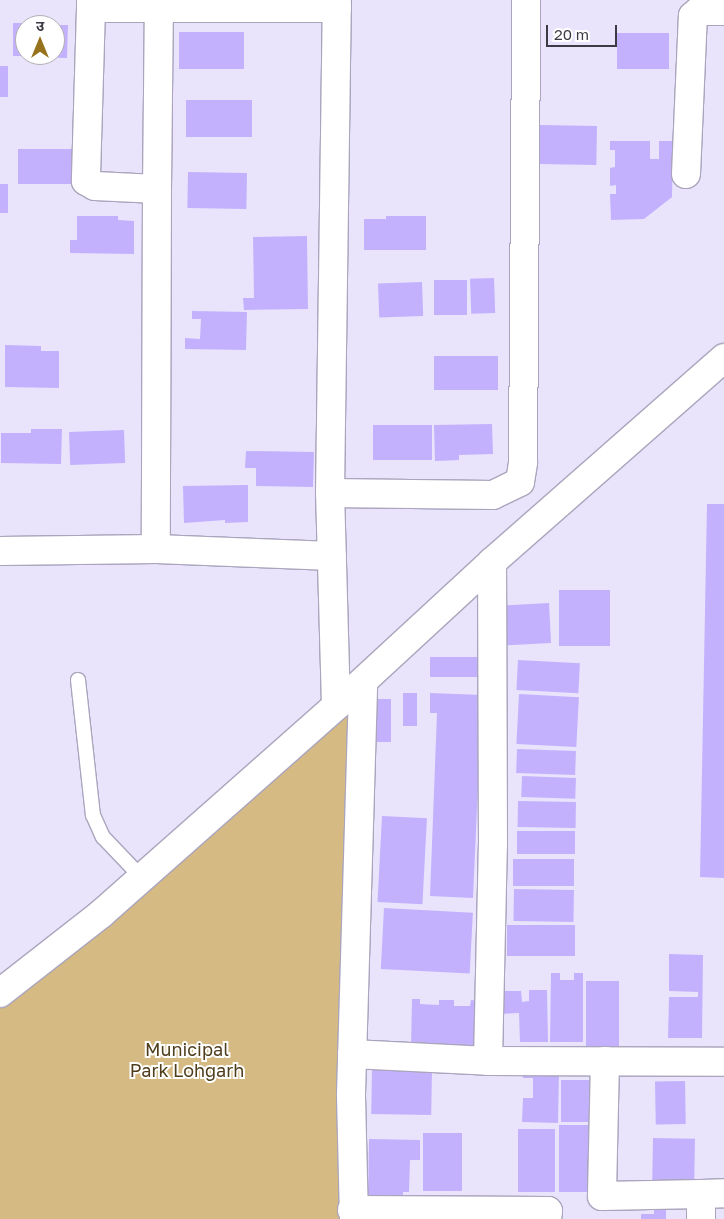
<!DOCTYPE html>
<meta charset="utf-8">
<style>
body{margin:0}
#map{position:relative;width:724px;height:1219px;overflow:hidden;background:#e9e4fc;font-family:"Golos Text","Noto Sans Devanagari",sans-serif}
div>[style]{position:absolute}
.green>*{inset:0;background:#d6ba84}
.building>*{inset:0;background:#c3b1fe;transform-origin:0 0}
.roads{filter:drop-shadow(1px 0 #aaa5bc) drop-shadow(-1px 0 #aaa5bc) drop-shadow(0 1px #aaa5bc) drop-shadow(0 -1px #aaa5bc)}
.lane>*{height:14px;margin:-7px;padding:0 7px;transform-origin:7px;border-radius:7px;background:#fff}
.street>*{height:28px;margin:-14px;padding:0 14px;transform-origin:14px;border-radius:14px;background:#fff}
.secondary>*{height:28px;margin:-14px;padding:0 14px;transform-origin:14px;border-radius:14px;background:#fff}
span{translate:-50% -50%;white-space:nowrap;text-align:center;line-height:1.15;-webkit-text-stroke:4px #fff;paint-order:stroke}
.park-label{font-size:18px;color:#4f3e1c}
.north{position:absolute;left:15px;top:15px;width:50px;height:50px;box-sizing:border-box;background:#fff;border:1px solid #b1b0b4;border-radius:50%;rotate:0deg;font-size:14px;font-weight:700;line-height:20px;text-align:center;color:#3c3a44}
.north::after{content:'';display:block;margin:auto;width:18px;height:22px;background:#97721c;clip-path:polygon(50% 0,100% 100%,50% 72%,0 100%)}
.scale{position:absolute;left:546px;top:25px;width:71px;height:22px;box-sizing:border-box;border:2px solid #3c3a44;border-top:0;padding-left:6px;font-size:15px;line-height:18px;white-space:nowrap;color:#3c3a44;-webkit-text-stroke:4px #fff;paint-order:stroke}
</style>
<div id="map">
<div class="green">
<div style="clip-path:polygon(350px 713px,343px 1219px,0 1219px,0 1004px,143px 896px)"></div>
</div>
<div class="building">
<div style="left:13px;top:23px;width:12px;height:33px"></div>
<div style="clip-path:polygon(55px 25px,68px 25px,67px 58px,25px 57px,55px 55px)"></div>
<div style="left:179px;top:32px;width:65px;height:37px"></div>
<div style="left:669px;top:33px;width:36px;height:52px;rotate:90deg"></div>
<div style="left:0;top:66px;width:8px;height:31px"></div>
<div style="left:186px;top:100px;width:66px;height:37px"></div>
<div style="left:540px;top:125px;width:57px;height:39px;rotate:1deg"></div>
<div style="clip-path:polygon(610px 141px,650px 141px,650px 159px,659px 159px,659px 141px,673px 141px,672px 197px,644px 219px,611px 220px,610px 194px,616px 194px,616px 185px,610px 186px,610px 168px,615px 167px,615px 150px,610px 150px)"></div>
<div style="left:18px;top:149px;width:56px;height:35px"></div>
<div style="left:188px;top:172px;width:59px;height:36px;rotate:1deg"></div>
<div style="left:0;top:184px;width:8px;height:29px"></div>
<div style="clip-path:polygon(77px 216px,118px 216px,118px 220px,134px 221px,134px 254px,70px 253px,70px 240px,77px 240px)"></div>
<div style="clip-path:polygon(386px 216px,426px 216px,426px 250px,364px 250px,364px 219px,386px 219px)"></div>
<div style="clip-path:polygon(307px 236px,308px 309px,244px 310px,243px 298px,254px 298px,253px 237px)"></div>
<div style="left:494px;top:278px;width:35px;height:24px;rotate:88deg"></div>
<div style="left:467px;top:280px;width:35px;height:33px;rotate:90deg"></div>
<div style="left:422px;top:282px;width:34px;height:44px;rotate:88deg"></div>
<div style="clip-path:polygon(192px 311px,247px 312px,246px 350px,185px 349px,185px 338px,200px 339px,201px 319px,192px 319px)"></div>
<div style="clip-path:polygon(5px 345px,41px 346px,41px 351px,59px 351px,59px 388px,5px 387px)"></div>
<div style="left:434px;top:356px;width:64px;height:34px"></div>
<div style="clip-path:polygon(492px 424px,493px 454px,459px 455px,459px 460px,435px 461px,434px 425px)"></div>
<div style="left:373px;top:425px;width:59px;height:35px"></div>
<div style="clip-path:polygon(31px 429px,62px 429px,61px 464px,1px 463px,1px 433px,31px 433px)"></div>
<div style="left:124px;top:430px;width:33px;height:55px;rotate:88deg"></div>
<div style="clip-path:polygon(246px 451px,314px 452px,313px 487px,256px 486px,256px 468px,245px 468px)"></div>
<div style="clip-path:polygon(248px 485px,248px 522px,225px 523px,225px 520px,184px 523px,183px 486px)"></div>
<div style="clip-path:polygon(707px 504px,724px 504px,724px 878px,700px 877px)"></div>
<div style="left:559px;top:590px;width:51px;height:56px"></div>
<div style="left:549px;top:603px;width:40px;height:49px;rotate:87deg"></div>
<div style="left:430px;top:657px;width:52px;height:20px"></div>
<div style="left:518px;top:660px;width:62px;height:30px;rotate:3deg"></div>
<div style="left:403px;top:693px;width:14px;height:33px"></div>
<div style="clip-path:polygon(430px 693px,482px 695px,473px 898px,430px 896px,437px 713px,430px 713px)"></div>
<div style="left:519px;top:694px;width:60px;height:50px;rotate:3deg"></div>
<div style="left:377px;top:699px;width:14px;height:43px"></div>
<div style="left:517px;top:749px;width:59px;height:24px;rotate:2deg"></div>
<div style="left:522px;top:776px;width:54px;height:21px;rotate:2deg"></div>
<div style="left:518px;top:801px;width:58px;height:26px;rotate:1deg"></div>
<div style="left:382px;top:816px;width:45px;height:86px;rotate:3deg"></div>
<div style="left:517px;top:831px;width:58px;height:23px"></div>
<div style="left:513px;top:859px;width:61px;height:27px"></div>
<div style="left:514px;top:889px;width:60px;height:32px;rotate:1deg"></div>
<div style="left:384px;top:908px;width:89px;height:61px;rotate:3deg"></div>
<div style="left:575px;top:925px;width:31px;height:68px;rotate:90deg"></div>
<div style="clip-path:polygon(669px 954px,703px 955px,702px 1038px,668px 1038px,669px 997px,698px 997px,698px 992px,669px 991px)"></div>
<div style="clip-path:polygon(551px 973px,560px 973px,560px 980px,574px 980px,574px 973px,583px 973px,583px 1042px,550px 1042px)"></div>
<div style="left:586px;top:981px;width:33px;height:65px"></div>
<div style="clip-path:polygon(529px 990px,547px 990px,548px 1042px,520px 1042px,519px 1013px,496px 1014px,495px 991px,521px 991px,522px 1002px,529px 1001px)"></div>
<div style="clip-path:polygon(412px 999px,420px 999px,420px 1004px,439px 1005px,439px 1000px,454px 1000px,454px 1006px,470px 1006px,471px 1000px,480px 1001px,479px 1049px,411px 1048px)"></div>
<div style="left:372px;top:1069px;width:60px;height:45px;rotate:1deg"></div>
<div style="clip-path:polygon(523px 1072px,559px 1072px,558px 1123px,522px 1122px,523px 1098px,533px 1098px,533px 1078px,523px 1078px)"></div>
<div style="left:561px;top:1080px;width:28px;height:42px"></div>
<div style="left:685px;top:1081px;width:43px;height:30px;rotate:89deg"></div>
<div style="left:559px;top:1125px;width:33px;height:67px"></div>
<div style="left:518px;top:1129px;width:37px;height:63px"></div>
<div style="left:423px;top:1133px;width:39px;height:58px"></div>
<div style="left:653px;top:1138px;width:42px;height:48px;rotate:1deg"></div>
<div style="clip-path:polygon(369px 1139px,420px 1140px,420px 1160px,410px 1160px,409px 1192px,403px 1192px,403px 1200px,368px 1200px)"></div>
<div style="clip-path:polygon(654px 1204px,666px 1204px,666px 1219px,641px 1219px,641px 1214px,654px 1214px)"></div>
</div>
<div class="roads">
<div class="lane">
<div style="left:78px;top:680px;width:136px;rotate:83.7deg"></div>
<div style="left:93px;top:815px;width:24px;rotate:66deg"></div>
<div style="left:103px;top:837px;width:57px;rotate:46.4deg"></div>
</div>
<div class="street">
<div style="left:91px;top:0;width:8px;rotate:90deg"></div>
<div style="left:91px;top:8px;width:246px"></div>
<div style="left:91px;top:8px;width:173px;rotate:91.7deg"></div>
<div style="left:86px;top:181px;width:10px;rotate:29deg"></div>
<div style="left:95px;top:186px;width:62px;rotate:2.8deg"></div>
<div style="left:157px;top:189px;width:360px;rotate:90.2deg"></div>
<div style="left:686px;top:174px;width:158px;rotate:-87.5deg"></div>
<div style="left:693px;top:16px;width:8px;rotate:-40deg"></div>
<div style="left:699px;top:11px;width:25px"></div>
<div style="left:157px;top:189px;width:183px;rotate:-89.4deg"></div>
<div style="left:330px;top:493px;width:163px;rotate:0.7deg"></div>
<div style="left:493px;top:495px;width:30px;rotate:-26deg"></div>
<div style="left:520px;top:482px;width:20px;rotate:-81deg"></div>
<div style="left:523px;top:462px;width:462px;rotate:-89.6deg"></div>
<div style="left:0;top:551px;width:156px;rotate:-0.7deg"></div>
<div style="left:156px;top:549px;width:176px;rotate:2.3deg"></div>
<div style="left:336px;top:706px;width:213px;rotate:-91.6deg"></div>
<div style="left:330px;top:493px;width:493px;rotate:-89.2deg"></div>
<div style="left:352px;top:1054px;width:136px;rotate:2.9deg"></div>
<div style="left:488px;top:1061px;width:236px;rotate:0.2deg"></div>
<div style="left:488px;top:1061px;width:216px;rotate:-88.7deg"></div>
<div style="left:493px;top:845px;width:283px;rotate:-90.2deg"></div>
<div style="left:605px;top:1061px;width:135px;rotate:91.3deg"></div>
<div style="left:602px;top:1196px;width:99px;rotate:-1.2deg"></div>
<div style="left:352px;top:1210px;width:196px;rotate:0.3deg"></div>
<div style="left:548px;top:1211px;width:8px;rotate:97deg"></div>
<div style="left:354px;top:1219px;width:125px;rotate:-91.4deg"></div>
<div style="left:351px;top:1094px;width:412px;rotate:-88.3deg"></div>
<div style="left:701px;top:1219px;width:25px;rotate:-90deg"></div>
<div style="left:701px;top:1194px;width:23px;rotate:-2deg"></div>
</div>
<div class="secondary">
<div style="left:0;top:993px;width:128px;rotate:-38deg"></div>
<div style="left:101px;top:914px;width:314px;rotate:-41.5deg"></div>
<div style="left:336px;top:706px;width:212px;rotate:-42.7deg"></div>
<div style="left:492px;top:562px;width:309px;rotate:-41.3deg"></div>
</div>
</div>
<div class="park-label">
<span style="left:187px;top:1060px">Municipal<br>Park Lohgarh</span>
</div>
<div class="north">उ</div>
<div class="scale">20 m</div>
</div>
